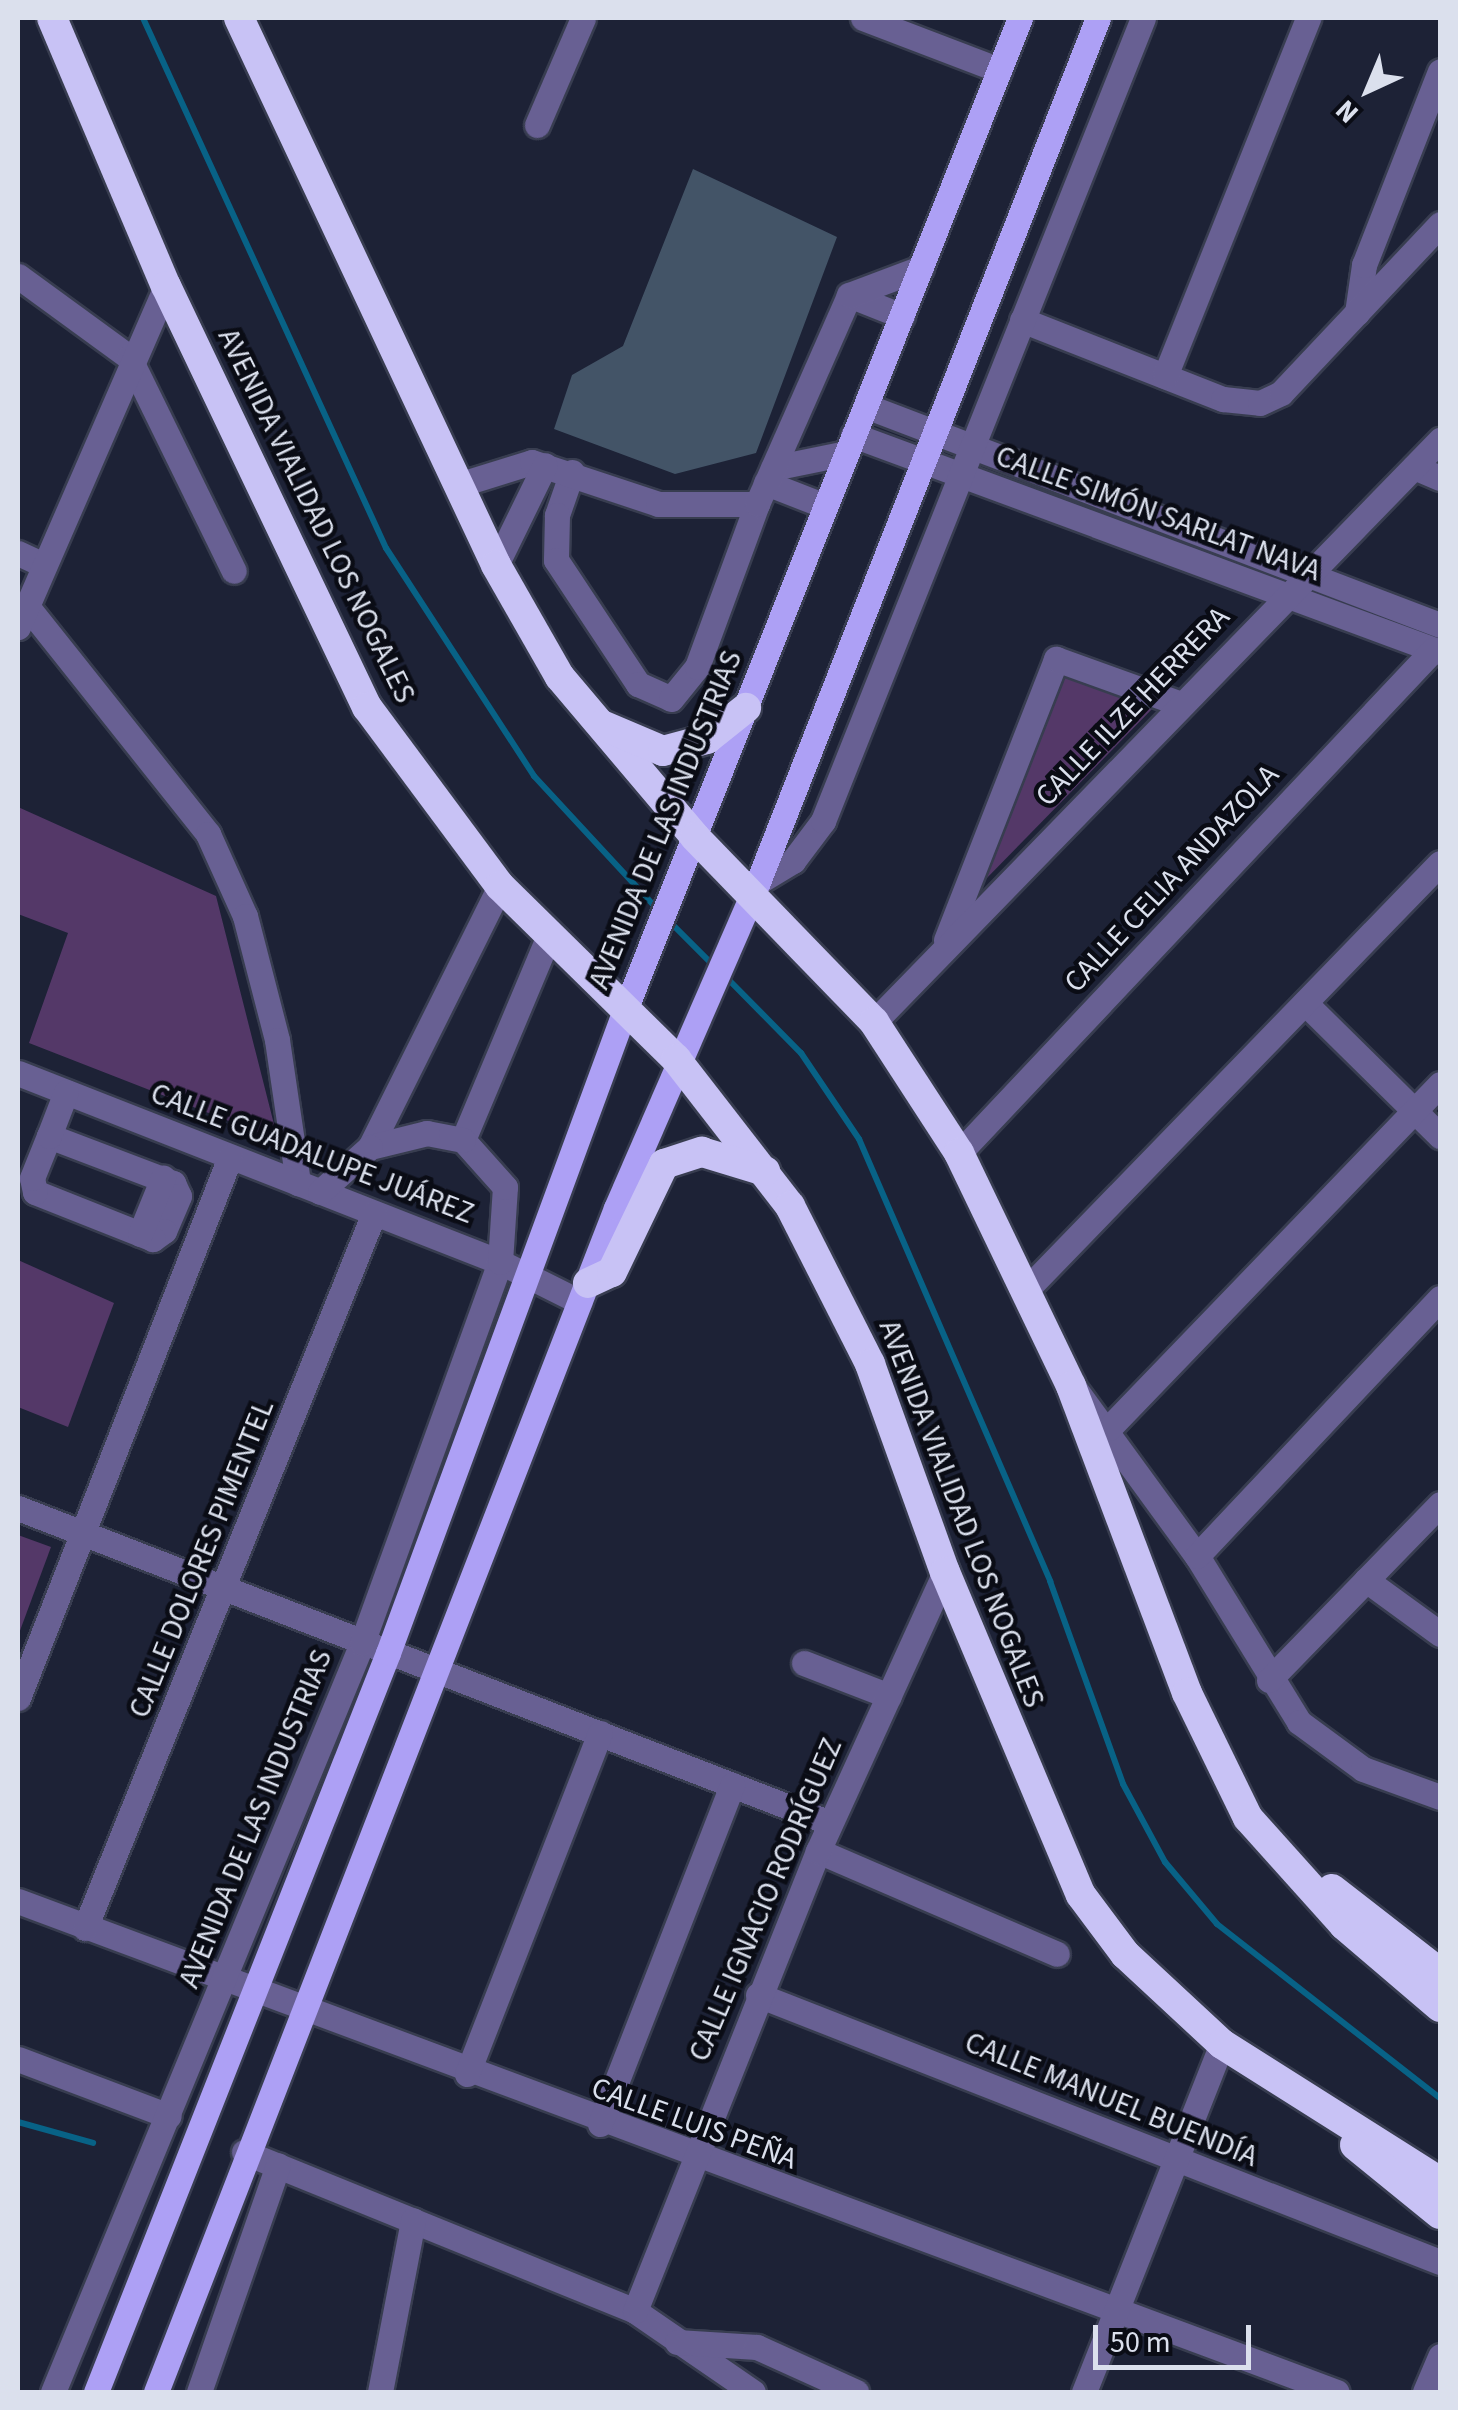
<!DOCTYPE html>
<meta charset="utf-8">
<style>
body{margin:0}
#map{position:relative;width:1458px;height:2410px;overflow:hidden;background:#1d2236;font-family:"Source Sans 3",sans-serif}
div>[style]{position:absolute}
.green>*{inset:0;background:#543868}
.stream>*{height:6px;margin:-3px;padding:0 3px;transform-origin:3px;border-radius:3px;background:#086286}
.building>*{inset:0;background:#435467}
.roads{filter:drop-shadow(2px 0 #383d50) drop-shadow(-2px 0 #383d50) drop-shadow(0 2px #383d50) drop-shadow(0 -2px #383d50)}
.minor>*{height:25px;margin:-12.5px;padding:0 12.5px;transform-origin:12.5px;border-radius:12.5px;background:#686093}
.major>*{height:25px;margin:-12.5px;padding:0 12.5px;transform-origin:12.5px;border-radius:12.5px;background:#ada0f5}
.highway>*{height:30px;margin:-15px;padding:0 15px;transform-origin:15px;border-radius:15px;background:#c8c2f5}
span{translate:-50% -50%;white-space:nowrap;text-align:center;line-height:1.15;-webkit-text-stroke:9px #0a0c15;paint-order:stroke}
.street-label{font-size:30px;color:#dbe0ed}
.frame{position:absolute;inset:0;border:20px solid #dbe0ed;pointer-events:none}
.north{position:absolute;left:1318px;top:40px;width:100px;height:100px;-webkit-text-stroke:8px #0a0c15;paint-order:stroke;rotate:224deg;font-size:28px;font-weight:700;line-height:40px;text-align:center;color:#dbe0ed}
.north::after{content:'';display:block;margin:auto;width:35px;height:45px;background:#dbe0ed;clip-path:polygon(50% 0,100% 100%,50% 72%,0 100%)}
.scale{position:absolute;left:1093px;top:2325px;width:158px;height:45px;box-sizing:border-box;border:5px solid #dbe0ed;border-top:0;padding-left:12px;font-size:30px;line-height:35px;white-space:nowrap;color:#dbe0ed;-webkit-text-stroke:8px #0a0c15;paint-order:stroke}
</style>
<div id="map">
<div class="green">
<div style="clip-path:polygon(1064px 674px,1153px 708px,982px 883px)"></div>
<div style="clip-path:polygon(18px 807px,216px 896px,278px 1140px,29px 1043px,68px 933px,18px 914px)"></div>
<div style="clip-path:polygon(18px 1260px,114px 1303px,68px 1427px,18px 1407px)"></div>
<div style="clip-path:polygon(18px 1535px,51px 1547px,18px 1636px)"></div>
</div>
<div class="stream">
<div style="left:143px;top:18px;width:583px;rotate:65.37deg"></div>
<div style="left:386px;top:548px;width:272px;rotate:57deg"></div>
<div style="left:534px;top:776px;width:183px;rotate:47.2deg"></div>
<div style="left:667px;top:919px;width:68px;rotate:45deg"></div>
<div style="left:724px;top:975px;width:110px;rotate:45.4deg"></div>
<div style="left:801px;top:1053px;width:104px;rotate:56deg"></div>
<div style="left:859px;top:1139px;width:482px;rotate:66.6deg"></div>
<div style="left:1050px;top:1581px;width:216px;rotate:70.2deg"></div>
<div style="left:1123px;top:1784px;width:89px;rotate:61.7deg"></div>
<div style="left:1165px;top:1862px;width:81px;rotate:50deg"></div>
<div style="left:1217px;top:1924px;width:283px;rotate:38deg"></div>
<div style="left:18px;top:2122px;width:78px;rotate:15.6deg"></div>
</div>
<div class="building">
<div style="clip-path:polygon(693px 169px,837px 237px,756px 453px,675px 474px,554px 429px,572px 375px,623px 346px)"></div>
</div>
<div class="roads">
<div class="minor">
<div style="left:863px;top:18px;width:146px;rotate:20.9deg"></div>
<div style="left:537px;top:125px;width:116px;rotate:-66.7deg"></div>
<div style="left:18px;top:276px;width:137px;rotate:36.1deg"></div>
<div style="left:129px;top:357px;width:238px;rotate:63.9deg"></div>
<div style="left:849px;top:295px;width:57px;rotate:21.6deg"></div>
<div style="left:1357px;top:313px;width:49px;rotate:-81.7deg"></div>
<div style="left:1364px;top:265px;width:208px;rotate:-68.6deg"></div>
<div style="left:1022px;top:320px;width:216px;rotate:21.5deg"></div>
<div style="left:1223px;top:399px;width:37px;rotate:6deg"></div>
<div style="left:1260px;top:403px;width:23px;rotate:-25deg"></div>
<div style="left:1281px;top:393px;width:232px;rotate:-46.7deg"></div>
<div style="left:1165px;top:376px;width:386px;rotate:-68.2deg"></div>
<div style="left:866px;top:406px;width:614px;rotate:20.88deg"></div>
<div style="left:853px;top:435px;width:626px;rotate:20.29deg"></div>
<div style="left:1414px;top:467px;width:28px;rotate:23deg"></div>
<div style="left:773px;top:468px;width:75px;rotate:-11.6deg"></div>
<div style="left:572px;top:472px;width:46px;rotate:109.2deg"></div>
<div style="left:557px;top:515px;width:45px;rotate:91.3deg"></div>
<div style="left:556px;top:560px;width:149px;rotate:56.5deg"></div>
<div style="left:638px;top:684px;width:36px;rotate:24deg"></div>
<div style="left:671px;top:699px;width:41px;rotate:-50.9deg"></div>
<div style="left:697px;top:667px;width:174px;rotate:-69.8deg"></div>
<div style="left:766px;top:483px;width:63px;rotate:21.3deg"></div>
<div style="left:458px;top:485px;width:77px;rotate:-17.3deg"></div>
<div style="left:532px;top:462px;width:133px;rotate:18.4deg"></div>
<div style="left:658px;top:504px;width:99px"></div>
<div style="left:757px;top:504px;width:228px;rotate:-66.2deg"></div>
<div style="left:849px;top:295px;width:77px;rotate:-20.6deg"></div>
<div style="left:18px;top:553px;width:26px;rotate:25deg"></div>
<div style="left:496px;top:565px;width:111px;rotate:-63.9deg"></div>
<div style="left:26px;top:605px;width:293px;rotate:51.5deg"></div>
<div style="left:208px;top:834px;width:90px;rotate:65.7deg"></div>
<div style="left:245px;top:916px;width:128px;rotate:75.5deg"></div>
<div style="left:277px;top:1040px;width:145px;rotate:81.6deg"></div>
<div style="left:18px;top:627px;width:372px;rotate:-66.5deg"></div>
<div style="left:758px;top:882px;width:41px;rotate:-31deg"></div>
<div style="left:793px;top:861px;width:50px;rotate:-53.1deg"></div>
<div style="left:823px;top:821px;width:864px;rotate:-68.27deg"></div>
<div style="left:946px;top:940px;width:302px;rotate:-68.6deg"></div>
<div style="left:1056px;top:659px;width:133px;rotate:19.8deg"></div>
<div style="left:1305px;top:1003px;width:190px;rotate:44.6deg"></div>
<div style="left:874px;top:1022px;width:812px;rotate:-45.8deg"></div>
<div style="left:18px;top:1073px;width:518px;rotate:21.41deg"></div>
<div style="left:500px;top:1262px;width:89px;rotate:26.6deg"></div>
<div style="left:49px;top:1136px;width:133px;rotate:20.8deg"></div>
<div style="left:173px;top:1183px;width:14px;rotate:65deg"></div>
<div style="left:179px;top:1196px;width:38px;rotate:113deg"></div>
<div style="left:164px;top:1231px;width:14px;rotate:144deg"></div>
<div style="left:153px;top:1239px;width:127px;rotate:-158.3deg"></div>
<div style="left:35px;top:1192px;width:14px;rotate:-102deg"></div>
<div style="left:32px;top:1178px;width:45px;rotate:-68deg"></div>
<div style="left:49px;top:1136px;width:47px;rotate:-68.9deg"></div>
<div style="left:463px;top:1140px;width:222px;rotate:-67.2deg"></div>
<div style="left:370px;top:1147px;width:292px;rotate:-63.5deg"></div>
<div style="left:959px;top:1153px;width:691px;rotate:-46.7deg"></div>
<div style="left:140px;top:1234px;width:61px;rotate:-67.7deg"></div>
<div style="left:1027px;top:1289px;width:593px;rotate:-45.89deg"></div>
<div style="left:1078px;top:1393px;width:202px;rotate:53.9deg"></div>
<div style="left:1197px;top:1556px;width:195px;rotate:58.4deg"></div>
<div style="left:1299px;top:1722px;width:79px;rotate:36.3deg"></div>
<div style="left:1363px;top:1769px;width:82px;rotate:20deg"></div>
<div style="left:1109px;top:1428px;width:477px;rotate:-46.1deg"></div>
<div style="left:18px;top:1508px;width:871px;rotate:21.2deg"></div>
<div style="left:1197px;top:1556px;width:354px;rotate:-46.7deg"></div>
<div style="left:1366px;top:1580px;width:92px;rotate:36.1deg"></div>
<div style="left:804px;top:1663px;width:91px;rotate:21.2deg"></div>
<div style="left:1269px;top:1680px;width:245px;rotate:-45.8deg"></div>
<div style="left:18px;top:1698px;width:581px;rotate:-68.6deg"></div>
<div style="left:818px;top:1851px;width:260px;rotate:23.3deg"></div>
<div style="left:18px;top:1901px;width:1407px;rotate:20.42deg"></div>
<div style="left:85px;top:1928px;width:771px;rotate:-67.99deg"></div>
<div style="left:758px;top:1995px;width:732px;rotate:21.38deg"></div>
<div style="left:18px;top:2059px;width:161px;rotate:20.7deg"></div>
<div style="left:467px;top:2074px;width:366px;rotate:-68.7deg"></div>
<div style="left:600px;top:2124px;width:364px;rotate:-68.7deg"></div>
<div style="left:244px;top:2152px;width:422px;rotate:22.1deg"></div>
<div style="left:635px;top:2311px;width:143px;rotate:34.5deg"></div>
<div style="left:635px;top:2311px;width:495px;rotate:-68.3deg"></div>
<div style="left:818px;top:1851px;width:307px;rotate:-65.5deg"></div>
<div style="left:677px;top:2342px;width:80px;rotate:3.6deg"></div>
<div style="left:757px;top:2347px;width:109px;rotate:24.4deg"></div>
<div style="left:53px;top:2392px;width:810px;rotate:-67.58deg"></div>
<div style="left:362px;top:1643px;width:405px;rotate:-70.1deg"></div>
<div style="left:500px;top:1262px;width:75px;rotate:-86.2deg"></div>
<div style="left:505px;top:1187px;width:63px;rotate:-131.8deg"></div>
<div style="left:463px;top:1140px;width:37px;rotate:-169deg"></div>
<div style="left:427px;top:1133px;width:59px;rotate:166.2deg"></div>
<div style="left:370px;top:1147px;width:67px;rotate:138deg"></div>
<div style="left:199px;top:2392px;width:240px;rotate:-70.8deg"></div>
<div style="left:380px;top:2392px;width:175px;rotate:-79.1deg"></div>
<div style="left:1084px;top:2392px;width:374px;rotate:-68.4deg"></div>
<div style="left:1425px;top:2392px;width:39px;rotate:-67deg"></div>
</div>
<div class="major">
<div style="left:96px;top:2392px;width:795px;rotate:-68.44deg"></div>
<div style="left:388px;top:1653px;width:685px;rotate:-69.77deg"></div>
<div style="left:625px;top:1010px;width:1068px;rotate:-68.29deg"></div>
<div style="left:156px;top:2392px;width:1270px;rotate:-68.77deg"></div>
<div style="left:616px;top:1208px;width:356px;rotate:-66.5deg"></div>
<div style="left:758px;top:882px;width:928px;rotate:-68.52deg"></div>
</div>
<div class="highway">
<div style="left:52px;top:18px;width:291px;rotate:67deg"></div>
<div style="left:166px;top:286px;width:467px;rotate:64.5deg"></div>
<div style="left:367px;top:707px;width:223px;rotate:53.4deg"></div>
<div style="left:500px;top:886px;width:247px;rotate:44.5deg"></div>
<div style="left:676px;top:1059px;width:186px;rotate:52.2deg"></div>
<div style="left:790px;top:1206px;width:177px;rotate:63.1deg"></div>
<div style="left:870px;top:1364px;width:221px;rotate:70.2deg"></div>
<div style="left:945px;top:1572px;width:350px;rotate:67.2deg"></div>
<div style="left:1081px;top:1895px;width:74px;rotate:53.3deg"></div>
<div style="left:1125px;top:1954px;width:132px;rotate:42.9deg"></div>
<div style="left:1222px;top:2044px;width:258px;rotate:32.3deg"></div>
<div style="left:239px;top:18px;width:604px;rotate:64.83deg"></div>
<div style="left:496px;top:565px;width:129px;rotate:60.3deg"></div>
<div style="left:560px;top:677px;width:209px;rotate:49.8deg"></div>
<div style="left:695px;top:837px;width:257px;rotate:45.9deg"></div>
<div style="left:874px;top:1022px;width:156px;rotate:57deg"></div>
<div style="left:959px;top:1153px;width:259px;rotate:64.3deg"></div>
<div style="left:1071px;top:1386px;width:328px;rotate:69.3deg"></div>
<div style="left:1187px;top:1693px;width:139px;rotate:64deg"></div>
<div style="left:1248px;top:1818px;width:144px;rotate:48.1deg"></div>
<div style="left:1344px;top:1925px;width:126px;rotate:40.5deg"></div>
<div style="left:602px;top:725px;width:66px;rotate:23.1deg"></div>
<div style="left:663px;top:751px;width:46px;rotate:-15.3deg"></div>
<div style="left:707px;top:739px;width:50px;rotate:-38.5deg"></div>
<div style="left:588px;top:1283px;width:26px;rotate:-25deg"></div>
<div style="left:612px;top:1272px;width:120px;rotate:-64.3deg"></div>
<div style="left:664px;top:1164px;width:40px;rotate:-18deg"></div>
<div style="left:702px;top:1152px;width:66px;rotate:16.8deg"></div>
<div style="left:1332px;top:1889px;width:137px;rotate:37.9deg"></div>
<div style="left:1355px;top:2145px;width:109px;rotate:39.1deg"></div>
</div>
</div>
<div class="street-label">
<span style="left:1158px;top:514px;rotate:20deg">CALLE SIMÓN SARLAT NAVA</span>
<span style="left:316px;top:516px;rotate:64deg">AVENIDA VIALIDAD LOS NOGALES</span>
<span style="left:1133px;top:707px;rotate:-46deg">CALLE ILZE HERRERA</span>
<span style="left:666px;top:820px;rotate:-68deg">AVENIDA DE LAS INDUSTRIAS</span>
<span style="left:1172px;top:879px;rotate:-47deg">CALLE CELIA ANDAZOLA</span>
<span style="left:312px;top:1154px;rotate:21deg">CALLE GUADALUPE JUÁREZ</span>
<span style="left:961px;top:1514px;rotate:69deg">AVENIDA VIALIDAD LOS NOGALES</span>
<span style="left:202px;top:1559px;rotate:-68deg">CALLE DOLORES PIMENTEL</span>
<span style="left:256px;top:1819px;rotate:-68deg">AVENIDA DE LAS INDUSTRIAS</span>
<span style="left:766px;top:1900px;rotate:-67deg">CALLE IGNACIO RODRÍGUEZ</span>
<span style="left:1111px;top:2100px;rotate:22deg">CALLE MANUEL BUENDÍA</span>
<span style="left:694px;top:2124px;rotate:20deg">CALLE LUIS PEÑA</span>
</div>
<div class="frame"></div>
<div class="north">N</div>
<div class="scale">50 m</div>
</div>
